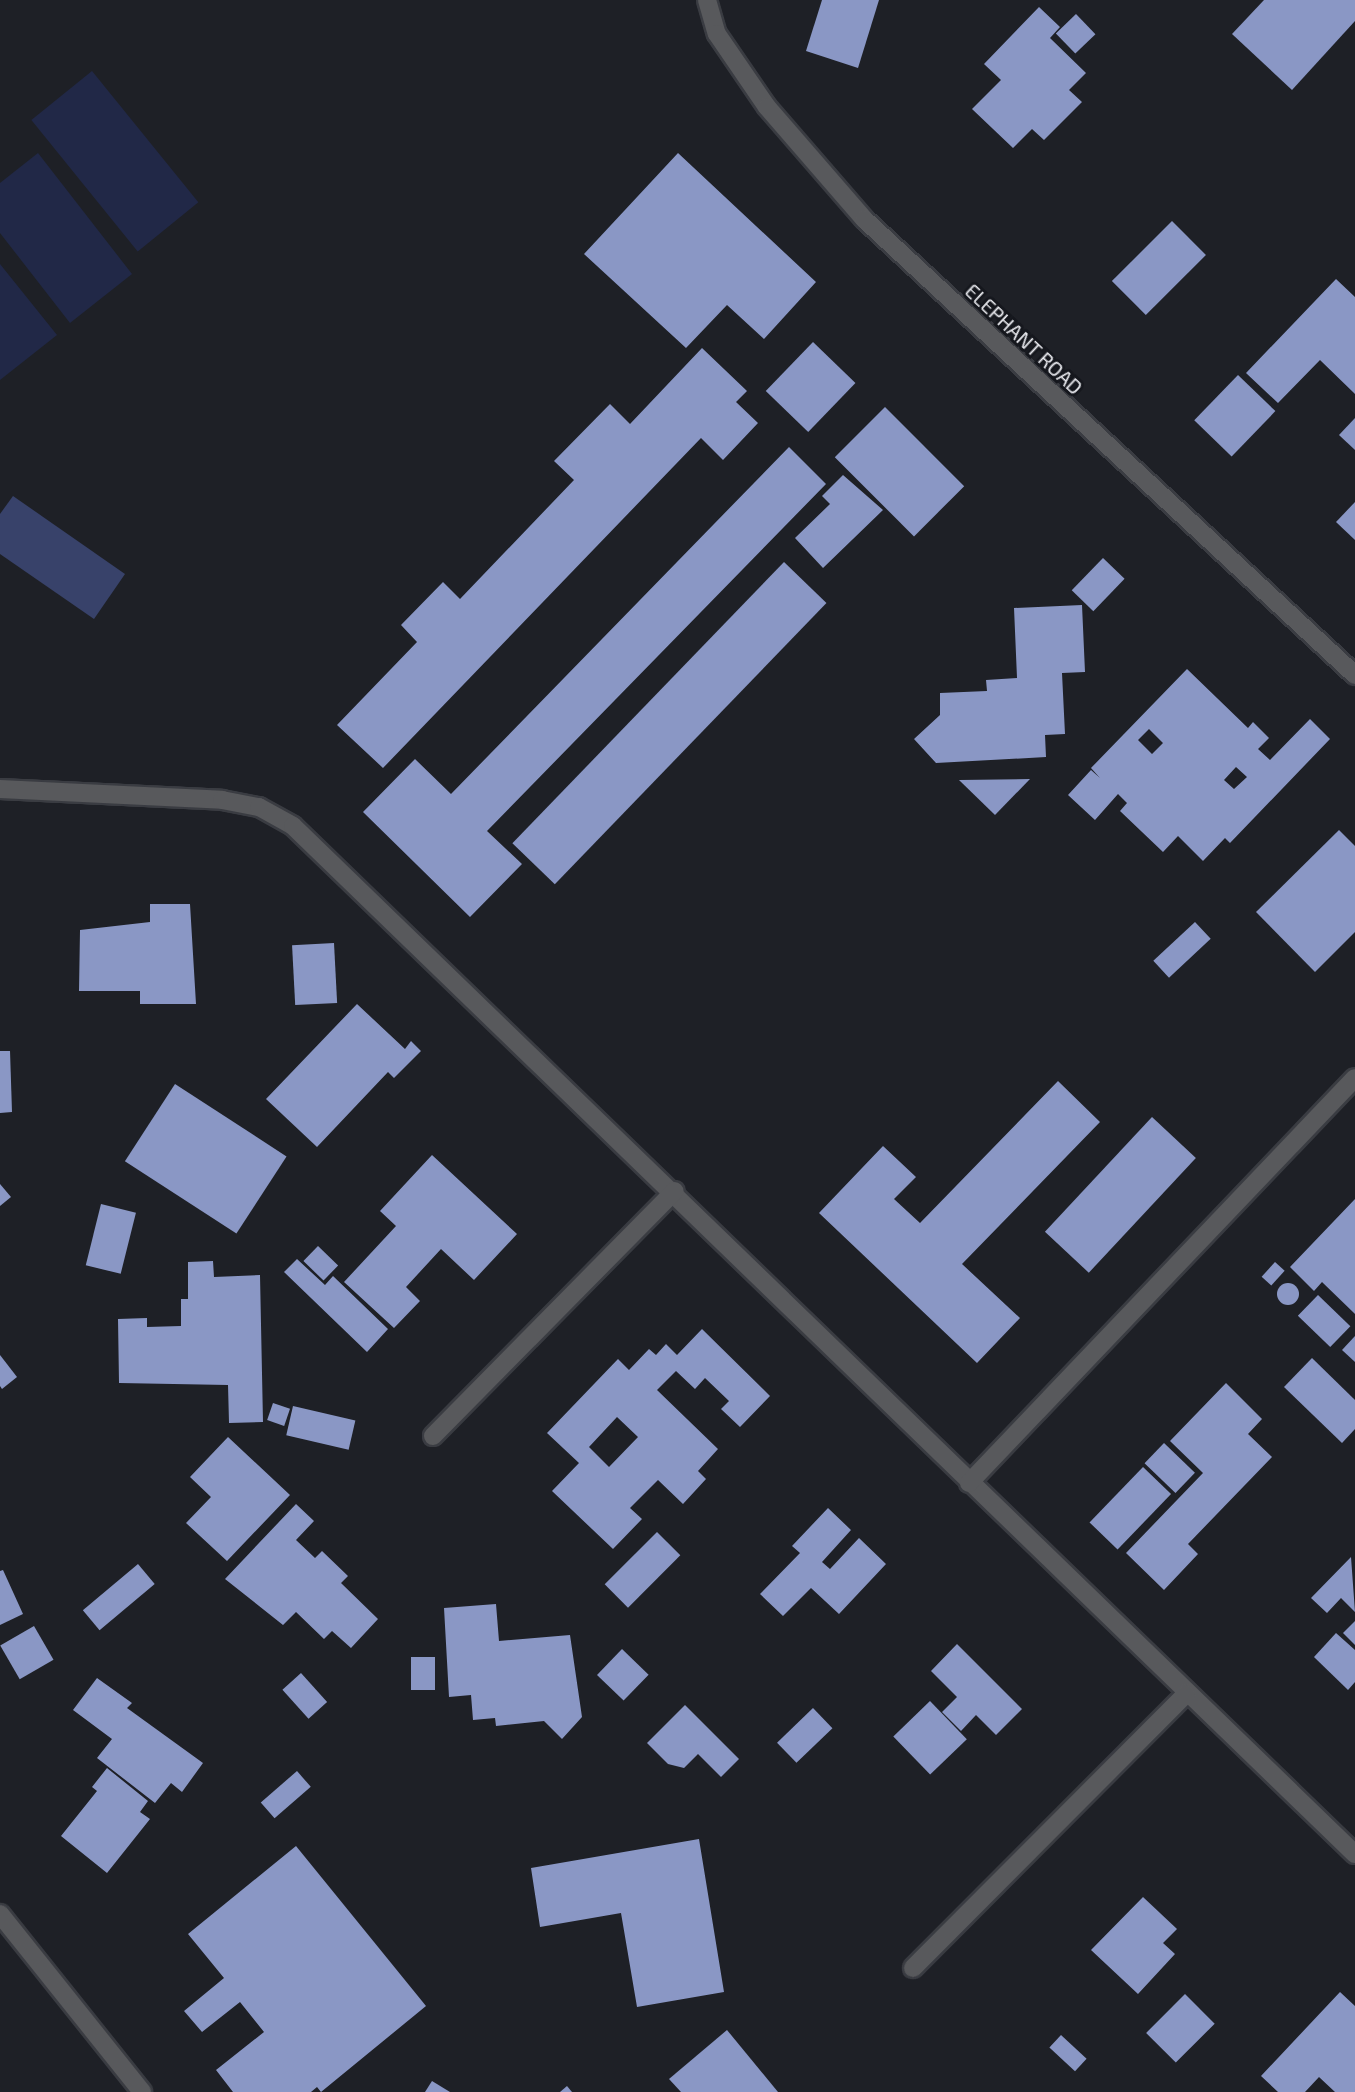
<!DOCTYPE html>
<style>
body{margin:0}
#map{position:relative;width:1355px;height:2092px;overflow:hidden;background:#1e2026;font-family:"Exo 2",sans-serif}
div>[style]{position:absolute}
.green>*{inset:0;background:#212847;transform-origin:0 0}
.water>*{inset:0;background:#38426a}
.building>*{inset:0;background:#8a97c5;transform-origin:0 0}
.round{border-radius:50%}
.roads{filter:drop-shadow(2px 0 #3a3c42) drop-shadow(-2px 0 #3a3c42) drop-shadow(0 2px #3a3c42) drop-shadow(0 -2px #3a3c42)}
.minor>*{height:18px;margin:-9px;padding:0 9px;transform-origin:9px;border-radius:9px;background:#58595c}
span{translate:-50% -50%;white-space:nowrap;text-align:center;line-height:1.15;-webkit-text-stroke:6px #15171d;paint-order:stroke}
.street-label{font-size:20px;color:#e9eaef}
</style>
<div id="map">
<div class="green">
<div style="left:92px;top:71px;width:169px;height:78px;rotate:51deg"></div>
<div style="clip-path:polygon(38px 153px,132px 274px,70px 323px,0 233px,0 183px)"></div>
<div style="clip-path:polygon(0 264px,57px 335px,0 380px)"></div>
</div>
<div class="water">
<div style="clip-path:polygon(13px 496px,125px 574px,94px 619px,0 554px,0 514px)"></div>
</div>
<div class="building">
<div style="clip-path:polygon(822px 0,879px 0,858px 68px,806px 51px)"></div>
<div style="clip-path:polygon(1264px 0,1355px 0,1355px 21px,1292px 90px,1232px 34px)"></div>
<div style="clip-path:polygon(1039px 7px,1060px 27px,1050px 38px,1086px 73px,1069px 90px,1082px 102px,1044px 140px,1032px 129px,1013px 148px,972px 109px,1001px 80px,984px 64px)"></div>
<div style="left:1076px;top:14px;width:28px;height:28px;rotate:46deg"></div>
<div style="clip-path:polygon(678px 153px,816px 282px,764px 339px,727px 305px,686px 348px,584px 254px)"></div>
<div style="left:1172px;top:221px;width:48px;height:85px;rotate:45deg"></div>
<div style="clip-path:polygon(1336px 279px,1355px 297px,1355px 394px,1320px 360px,1278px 403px,1246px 373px)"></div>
<div style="left:813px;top:342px;width:59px;height:68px;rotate:44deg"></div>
<div style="clip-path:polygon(702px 348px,747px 391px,736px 402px,758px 423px,723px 460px,701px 438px,383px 768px,337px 725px,417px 642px,401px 625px,443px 582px,460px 599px,574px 480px,554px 461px,610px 404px,630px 424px)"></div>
<div style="left:1238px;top:375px;width:52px;height:63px;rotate:44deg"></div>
<div style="left:885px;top:407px;width:112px;height:71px;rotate:45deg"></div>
<div style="clip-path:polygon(1355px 418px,1355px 450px,1339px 435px)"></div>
<div style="clip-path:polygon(789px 447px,826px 484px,487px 831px,522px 864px,470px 917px,363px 812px,415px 759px,451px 794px)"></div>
<div style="clip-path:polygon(843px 475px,883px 510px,823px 568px,795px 538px,830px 504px,822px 496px)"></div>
<div style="clip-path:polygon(1355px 502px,1355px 540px,1336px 522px)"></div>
<div style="left:1103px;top:558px;width:30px;height:45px;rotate:44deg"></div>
<div style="left:784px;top:562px;width:59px;height:391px;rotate:44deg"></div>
<div style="clip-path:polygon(1082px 605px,1085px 672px,1062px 673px,1065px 734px,1045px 735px,1046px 757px,936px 763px,914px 739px,940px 715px,940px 693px,987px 691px,986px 680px,1017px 678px,1014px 608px)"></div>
<div style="clip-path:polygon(evenodd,1187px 669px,1248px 728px,1253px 722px,1269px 738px,1258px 749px,1270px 760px,1310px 719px,1330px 739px,1230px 843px,1225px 838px,1203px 861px,1178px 836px,1163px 852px,1120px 811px,1127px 803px,1118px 794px,1095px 820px,1068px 795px,1091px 770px,1100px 778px,1091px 768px,1187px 669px,1149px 729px,1163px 743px,1152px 754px,1138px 740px,1149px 729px,1187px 669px,1236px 767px,1247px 777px,1234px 789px,1224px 780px,1236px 767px)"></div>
<div style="clip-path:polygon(1030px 779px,995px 815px,959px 780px)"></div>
<div style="clip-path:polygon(1339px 830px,1355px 846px,1355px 932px,1315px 972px,1256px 912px)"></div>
<div style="clip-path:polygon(150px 904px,190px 904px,196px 1004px,140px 1004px,140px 991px,79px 991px,80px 930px,150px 922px)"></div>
<div style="left:1195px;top:922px;width:23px;height:57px;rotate:47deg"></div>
<div style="left:334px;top:943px;width:60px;height:42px;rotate:87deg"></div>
<div style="clip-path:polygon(357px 1004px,405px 1049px,411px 1041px,421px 1051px,394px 1078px,388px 1072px,317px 1147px,266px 1099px)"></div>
<div style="clip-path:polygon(0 1051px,10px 1051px,12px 1112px,0 1113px)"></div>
<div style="clip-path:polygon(1058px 1081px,1100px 1122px,962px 1264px,1020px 1318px,977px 1363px,819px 1213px,883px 1146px,916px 1177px,894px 1199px,920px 1223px)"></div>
<div style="left:175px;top:1084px;width:133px;height:92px;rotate:33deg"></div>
<div style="left:1152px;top:1117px;width:60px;height:157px;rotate:43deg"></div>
<div style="clip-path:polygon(432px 1155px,517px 1234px,474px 1280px,441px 1249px,406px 1287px,420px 1301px,394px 1328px,344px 1282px,396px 1226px,380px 1211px)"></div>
<div style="clip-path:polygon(0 1184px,11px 1197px,0 1206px)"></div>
<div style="clip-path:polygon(1355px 1199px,1355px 1314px,1322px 1282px,1314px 1291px,1290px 1267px)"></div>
<div style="left:101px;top:1204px;width:36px;height:63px;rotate:14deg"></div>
<div style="left:318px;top:1246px;width:28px;height:21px;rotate:44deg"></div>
<div style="clip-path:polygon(297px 1259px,325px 1285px,333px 1276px,388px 1329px,367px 1352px,284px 1272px)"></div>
<div style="clip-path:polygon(213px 1261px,214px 1277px,260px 1275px,263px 1422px,229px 1423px,228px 1385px,119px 1383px,118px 1319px,147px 1318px,147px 1327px,181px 1326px,181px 1299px,188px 1299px,188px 1262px)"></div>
<div style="left:1275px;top:1262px;width:13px;height:20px;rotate:42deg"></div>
<div class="round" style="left:1277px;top:1283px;width:22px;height:22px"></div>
<div style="left:1318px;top:1295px;width:45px;height:29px;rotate:44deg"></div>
<div style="clip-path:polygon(evenodd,702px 1329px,770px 1396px,740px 1427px,721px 1409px,729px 1401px,705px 1378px,695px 1389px,676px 1371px,657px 1390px,718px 1449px,698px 1471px,706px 1479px,683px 1504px,658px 1480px,630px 1508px,642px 1519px,613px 1549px,552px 1491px,579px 1463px,547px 1433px,618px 1359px,629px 1370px,649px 1349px,656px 1355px,666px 1344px,677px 1355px,702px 1329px,617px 1417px,638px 1437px,609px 1467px,589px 1447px,617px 1417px)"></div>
<div style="clip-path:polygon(1355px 1336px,1355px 1362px,1342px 1350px)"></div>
<div style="clip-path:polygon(0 1355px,17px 1377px,2px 1389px,0 1386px)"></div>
<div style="clip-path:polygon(1312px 1358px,1355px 1400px,1355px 1429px,1342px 1443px,1284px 1387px)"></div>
<div style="clip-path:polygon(1226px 1383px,1262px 1419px,1248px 1434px,1272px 1457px,1188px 1544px,1198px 1554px,1164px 1590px,1126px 1553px,1203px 1473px,1170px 1441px)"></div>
<div style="left:273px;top:1403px;width:18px;height:18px;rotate:19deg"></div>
<div style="left:293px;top:1406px;width:64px;height:30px;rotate:13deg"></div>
<div style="clip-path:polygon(228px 1437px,290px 1495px,227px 1561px,186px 1523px,211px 1497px,190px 1477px)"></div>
<div style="left:1164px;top:1443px;width:43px;height:28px;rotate:44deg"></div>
<div style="left:1143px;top:1467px;width:39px;height:77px;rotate:44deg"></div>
<div style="clip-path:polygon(296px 1504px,314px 1521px,296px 1540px,315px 1558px,322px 1551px,348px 1576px,341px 1583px,378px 1619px,351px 1648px,332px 1631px,324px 1639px,296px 1612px,283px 1625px,225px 1579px)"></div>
<div style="clip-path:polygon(828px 1508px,851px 1530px,822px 1562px,830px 1569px,859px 1538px,886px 1564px,839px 1614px,811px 1588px,783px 1616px,760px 1594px,800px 1553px,792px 1546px)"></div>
<div style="left:657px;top:1532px;width:33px;height:74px;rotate:45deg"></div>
<div style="clip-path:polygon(1351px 1557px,1355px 1612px,1341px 1598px,1327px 1613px,1311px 1598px)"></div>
<div style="left:138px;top:1564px;width:26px;height:72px;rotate:50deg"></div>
<div style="clip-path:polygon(3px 1570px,23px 1614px,0 1625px,0 1571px)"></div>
<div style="clip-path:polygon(496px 1604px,499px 1641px,570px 1635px,582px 1717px,562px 1739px,544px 1721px,496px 1726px,495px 1718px,473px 1720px,471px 1695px,449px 1697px,444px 1608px)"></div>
<div style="clip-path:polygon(1355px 1621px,1355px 1645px,1343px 1633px)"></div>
<div style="left:34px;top:1626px;width:39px;height:39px;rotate:60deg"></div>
<div style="clip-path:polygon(1336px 1633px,1355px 1650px,1355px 1682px,1348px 1690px,1314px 1657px)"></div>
<div style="clip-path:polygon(957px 1644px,1022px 1709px,996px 1735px,976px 1715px,961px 1731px,942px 1712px,957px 1697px,931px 1671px)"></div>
<div style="left:622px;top:1649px;width:37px;height:36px;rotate:44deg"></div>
<div style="left:411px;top:1657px;width:24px;height:33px"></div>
<div style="left:301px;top:1673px;width:39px;height:25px;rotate:48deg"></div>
<div style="clip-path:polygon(97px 1678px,132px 1703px,127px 1708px,203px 1763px,182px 1792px,171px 1783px,155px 1803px,97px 1758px,112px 1739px,73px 1710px)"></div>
<div style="left:930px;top:1701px;width:53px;height:51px;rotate:46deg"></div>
<div style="clip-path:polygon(685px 1705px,739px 1759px,721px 1777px,698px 1754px,684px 1768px,668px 1764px,647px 1743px)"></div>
<div style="left:813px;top:1708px;width:28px;height:50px;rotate:46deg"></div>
<div style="clip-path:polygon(107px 1768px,148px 1801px,140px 1812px,150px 1819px,107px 1873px,61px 1836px,97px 1791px,92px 1787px)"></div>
<div style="left:297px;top:1771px;width:21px;height:48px;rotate:49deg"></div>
<div style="clip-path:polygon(699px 1839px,724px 1992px,637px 2007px,621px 1913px,540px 1927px,531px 1868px)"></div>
<div style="clip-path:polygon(296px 1846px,426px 2006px,321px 2092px,317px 2087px,311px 2092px,233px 2092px,216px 2070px,264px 2032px,240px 2002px,202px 2032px,184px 2011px,224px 1978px,188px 1934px)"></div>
<div style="clip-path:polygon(1143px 1897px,1177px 1929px,1163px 1943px,1175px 1954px,1138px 1994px,1091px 1950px)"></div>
<div style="clip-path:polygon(1340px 1992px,1355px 2006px,1355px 2092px,1335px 2092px,1319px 2077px,1305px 2092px,1278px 2092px,1261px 2076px)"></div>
<div style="left:1185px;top:1994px;width:42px;height:55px;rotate:45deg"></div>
<div style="clip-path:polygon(727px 2030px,778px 2092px,681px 2092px,669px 2079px)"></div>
<div style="left:1061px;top:2035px;width:35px;height:17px;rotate:43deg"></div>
<div style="clip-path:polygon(432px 2081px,450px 2092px,425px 2092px)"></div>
<div style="clip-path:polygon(567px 2086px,572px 2092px,560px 2092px)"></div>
</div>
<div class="roads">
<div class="minor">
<div style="left:707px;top:0;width:35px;rotate:74deg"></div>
<div style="left:717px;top:34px;width:88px;rotate:55.6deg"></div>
<div style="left:767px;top:107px;width:148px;rotate:49.1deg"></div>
<div style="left:864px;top:219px;width:670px;rotate:42.88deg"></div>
<div style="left:0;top:789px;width:222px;rotate:2.8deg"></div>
<div style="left:222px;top:800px;width:38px;rotate:11deg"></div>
<div style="left:259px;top:807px;width:39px;rotate:29deg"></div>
<div style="left:293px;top:826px;width:1478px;rotate:44.07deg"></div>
<div style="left:433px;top:1436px;width:344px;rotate:-45.4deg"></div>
<div style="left:969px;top:1483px;width:559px;rotate:-46.38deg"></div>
<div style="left:0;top:1914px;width:228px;rotate:51.4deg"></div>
<div style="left:913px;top:1968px;width:387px;rotate:-45.1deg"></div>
</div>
</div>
<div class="street-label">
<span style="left:1024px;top:339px;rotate:43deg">ELEPHANT ROAD</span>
</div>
</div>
